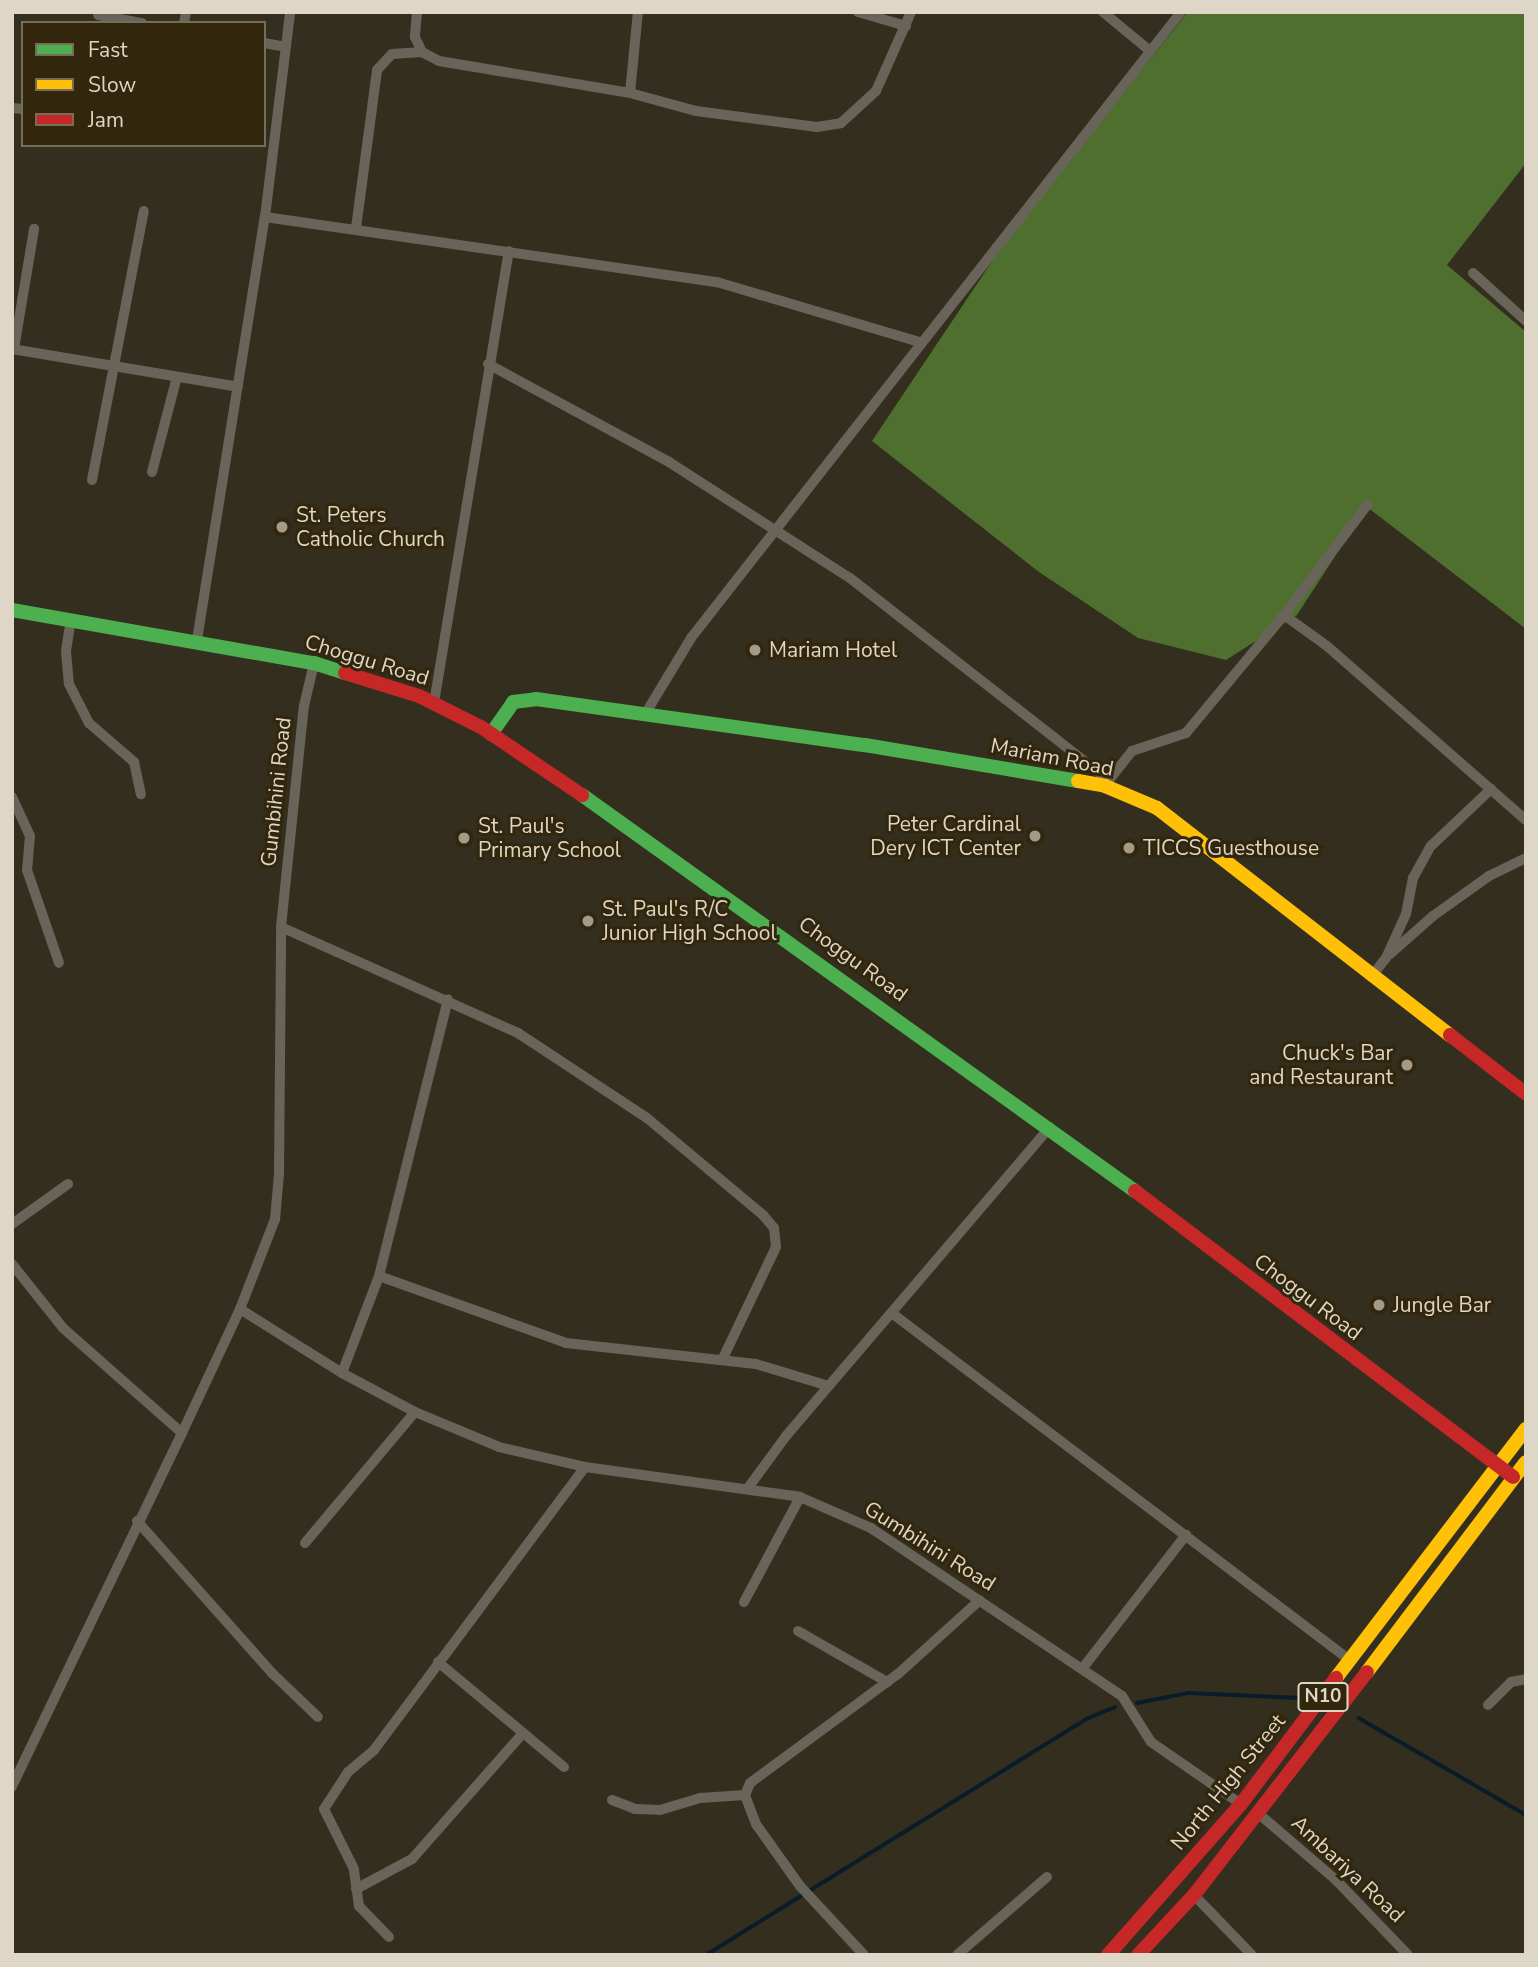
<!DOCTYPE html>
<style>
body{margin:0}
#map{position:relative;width:1538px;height:1967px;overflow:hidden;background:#342e1e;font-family:"Nunito Sans",sans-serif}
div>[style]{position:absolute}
.forest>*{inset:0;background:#4f6f2f}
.stream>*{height:3.5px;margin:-1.75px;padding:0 1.75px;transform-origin:1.75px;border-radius:1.75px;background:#081c2a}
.street>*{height:10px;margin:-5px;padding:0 5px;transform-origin:5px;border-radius:5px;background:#696459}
.fast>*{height:14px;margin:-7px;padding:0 7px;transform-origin:7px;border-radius:7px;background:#4caf50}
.slow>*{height:14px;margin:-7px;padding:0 7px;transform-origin:7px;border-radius:7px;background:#ffc107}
.jam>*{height:14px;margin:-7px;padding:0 7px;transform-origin:7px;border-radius:7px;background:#c62828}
.dots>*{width:19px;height:19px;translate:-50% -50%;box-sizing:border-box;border:4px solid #32270c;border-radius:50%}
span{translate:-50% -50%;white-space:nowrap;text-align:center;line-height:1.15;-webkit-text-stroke:6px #32270c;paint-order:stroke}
.shield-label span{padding:2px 5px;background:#32270c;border:2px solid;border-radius:5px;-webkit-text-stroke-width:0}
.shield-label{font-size:19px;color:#ded6c7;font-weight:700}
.poi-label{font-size:21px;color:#ded6c7}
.left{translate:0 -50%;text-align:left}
.right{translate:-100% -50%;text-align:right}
.street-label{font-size:21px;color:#ded6c7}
.frame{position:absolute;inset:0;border:14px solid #ded6c7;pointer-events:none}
.legend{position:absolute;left:21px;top:21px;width:245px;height:126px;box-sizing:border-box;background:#32270c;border:2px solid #776d57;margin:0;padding:9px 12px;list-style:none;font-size:21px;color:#ded6c7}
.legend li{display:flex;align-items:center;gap:14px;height:35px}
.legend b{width:35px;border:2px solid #776d57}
</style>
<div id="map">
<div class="forest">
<div style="clip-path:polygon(1188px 12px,1526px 12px,1526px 163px,1447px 265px,1526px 332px,1526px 629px,1367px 507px,1297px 615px,1226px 660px,1138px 638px,1039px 572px,872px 441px,1007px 239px)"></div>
</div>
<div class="stream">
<div style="left:1137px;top:1703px;width:53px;rotate:-10.9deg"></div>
<div style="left:1189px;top:1693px;width:111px;rotate:2.6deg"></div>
<div style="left:1359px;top:1718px;width:193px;rotate:30.1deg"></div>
<div style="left:706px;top:1955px;width:447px;rotate:-31.8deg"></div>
<div style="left:1086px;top:1719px;width:31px;rotate:-22deg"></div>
</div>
<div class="street">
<div style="left:417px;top:12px;width:25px;rotate:95deg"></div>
<div style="left:415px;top:37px;width:17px;rotate:65deg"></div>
<div style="left:422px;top:52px;width:19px;rotate:28deg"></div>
<div style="left:439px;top:61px;width:194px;rotate:9.5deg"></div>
<div style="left:630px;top:93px;width:68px;rotate:15.3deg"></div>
<div style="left:696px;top:111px;width:122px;rotate:7.5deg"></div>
<div style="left:817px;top:127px;width:24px;rotate:-9deg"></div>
<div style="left:841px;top:123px;width:47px;rotate:-42.4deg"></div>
<div style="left:876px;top:91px;width:86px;rotate:-66.1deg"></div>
<div style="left:858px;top:12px;width:50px;rotate:16.3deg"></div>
<div style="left:1103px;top:12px;width:60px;rotate:39.6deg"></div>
<div style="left:98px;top:15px;width:45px;rotate:10.3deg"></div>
<div style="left:184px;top:23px;width:11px;rotate:-80deg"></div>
<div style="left:264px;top:43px;width:22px;rotate:10deg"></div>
<div style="left:630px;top:93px;width:81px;rotate:-84.4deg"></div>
<div style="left:12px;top:108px;width:11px;rotate:5deg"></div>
<div style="left:265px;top:217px;width:457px;rotate:8.2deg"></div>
<div style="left:717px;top:282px;width:212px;rotate:16.5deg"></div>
<div style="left:356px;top:228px;width:159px;rotate:-82.4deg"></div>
<div style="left:377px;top:70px;width:22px;rotate:-47deg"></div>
<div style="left:392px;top:54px;width:30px;rotate:-4deg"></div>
<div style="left:1473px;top:273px;width:72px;rotate:42.2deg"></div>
<div style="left:12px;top:349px;width:229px;rotate:9.5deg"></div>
<div style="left:14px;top:349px;width:122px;rotate:-80.5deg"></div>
<div style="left:488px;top:364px;width:206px;rotate:28.4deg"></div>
<div style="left:669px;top:462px;width:215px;rotate:32.7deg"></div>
<div style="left:850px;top:578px;width:328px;rotate:38deg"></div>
<div style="left:152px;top:472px;width:98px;rotate:-75.3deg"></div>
<div style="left:92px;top:480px;width:274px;rotate:-79.1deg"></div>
<div style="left:1284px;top:615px;width:53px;rotate:35.8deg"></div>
<div style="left:1327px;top:646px;width:264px;rotate:41.2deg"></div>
<div style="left:71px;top:619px;width:32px;rotate:99deg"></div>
<div style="left:66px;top:651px;width:33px;rotate:85deg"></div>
<div style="left:69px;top:684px;width:44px;rotate:62.9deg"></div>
<div style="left:89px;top:723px;width:60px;rotate:40.9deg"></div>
<div style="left:134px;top:762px;width:33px;rotate:78deg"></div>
<div style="left:197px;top:640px;width:428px;rotate:-80.9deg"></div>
<div style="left:265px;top:217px;width:207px;rotate:-83deg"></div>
<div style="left:434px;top:703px;width:458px;rotate:-80.6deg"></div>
<div style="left:644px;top:716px;width:91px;rotate:-58.9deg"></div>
<div style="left:691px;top:638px;width:795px;rotate:-51.95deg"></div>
<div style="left:1106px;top:784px;width:42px;rotate:-51.8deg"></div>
<div style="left:1132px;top:751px;width:57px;rotate:-18.4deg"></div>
<div style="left:1186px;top:733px;width:153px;rotate:-50.3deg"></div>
<div style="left:1284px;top:615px;width:139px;rotate:-52.9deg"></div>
<div style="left:12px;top:797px;width:43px;rotate:65.2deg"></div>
<div style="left:30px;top:836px;width:34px;rotate:95deg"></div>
<div style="left:27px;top:870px;width:98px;rotate:71deg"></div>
<div style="left:281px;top:927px;width:260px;rotate:24.1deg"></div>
<div style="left:518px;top:1033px;width:154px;rotate:33.4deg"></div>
<div style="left:647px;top:1118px;width:151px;rotate:39.9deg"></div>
<div style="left:763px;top:1215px;width:17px;rotate:50deg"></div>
<div style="left:774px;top:1228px;width:19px;rotate:84deg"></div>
<div style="left:776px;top:1247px;width:125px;rotate:115.5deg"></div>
<div style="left:1390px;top:954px;width:57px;rotate:-41.5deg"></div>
<div style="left:1433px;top:916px;width:69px;rotate:-35.5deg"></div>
<div style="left:1489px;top:876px;width:41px;rotate:-25.9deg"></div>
<div style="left:1371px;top:977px;width:24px;rotate:-52deg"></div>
<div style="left:1386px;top:958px;width:48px;rotate:-65.6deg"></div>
<div style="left:1406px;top:914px;width:37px;rotate:-79deg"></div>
<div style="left:1413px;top:878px;width:37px;rotate:-61deg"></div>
<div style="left:1431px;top:846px;width:83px;rotate:-43.5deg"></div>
<div style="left:12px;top:1224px;width:69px;rotate:-35.5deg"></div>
<div style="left:12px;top:1264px;width:82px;rotate:51.4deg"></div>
<div style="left:63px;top:1328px;width:159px;rotate:41.4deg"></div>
<div style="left:182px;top:1433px;width:393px;rotate:115.7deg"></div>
<div style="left:379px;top:1276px;width:199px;rotate:19.7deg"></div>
<div style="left:566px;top:1343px;width:191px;rotate:6.3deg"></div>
<div style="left:756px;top:1364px;width:76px;rotate:16.8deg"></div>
<div style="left:240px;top:1309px;width:120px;rotate:32.1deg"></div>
<div style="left:342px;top:1373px;width:83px;rotate:28.1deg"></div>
<div style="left:415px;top:1412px;width:91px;rotate:22.6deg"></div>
<div style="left:499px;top:1447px;width:88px;rotate:13.1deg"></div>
<div style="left:585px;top:1467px;width:217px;rotate:7.9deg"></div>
<div style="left:800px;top:1497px;width:77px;rotate:23.6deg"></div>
<div style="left:871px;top:1528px;width:302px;rotate:33.8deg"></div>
<div style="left:1122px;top:1696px;width:54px;rotate:57.8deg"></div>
<div style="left:1151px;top:1742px;width:109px;rotate:34.6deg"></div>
<div style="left:893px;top:1314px;width:575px;rotate:37.15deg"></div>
<div style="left:342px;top:1373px;width:104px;rotate:-69.1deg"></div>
<div style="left:379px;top:1276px;width:285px;rotate:-76deg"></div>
<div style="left:182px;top:1433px;width:137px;rotate:-64.9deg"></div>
<div style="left:240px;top:1309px;width:97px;rotate:-68.7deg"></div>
<div style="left:275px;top:1219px;width:45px;rotate:-84.9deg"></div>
<div style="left:279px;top:1174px;width:247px;rotate:-89.5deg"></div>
<div style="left:281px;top:927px;width:222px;rotate:-84.1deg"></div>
<div style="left:304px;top:706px;width:44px;rotate:-76.9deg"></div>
<div style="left:748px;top:1488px;width:64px;rotate:-53.8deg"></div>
<div style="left:786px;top:1436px;width:406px;rotate:-49.5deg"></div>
<div style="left:137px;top:1521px;width:205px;rotate:48.4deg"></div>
<div style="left:273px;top:1674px;width:62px;rotate:43.7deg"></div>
<div style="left:305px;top:1543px;width:171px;rotate:-50deg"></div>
<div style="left:744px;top:1602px;width:119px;rotate:-61.9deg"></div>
<div style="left:798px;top:1631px;width:103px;rotate:29.8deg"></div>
<div style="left:438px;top:1662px;width:164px;rotate:39.8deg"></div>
<div style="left:1082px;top:1669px;width:170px;rotate:-52.2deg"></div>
<div style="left:1488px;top:1705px;width:33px;rotate:-45deg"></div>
<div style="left:1511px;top:1682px;width:15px;rotate:-11deg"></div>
<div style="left:612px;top:1800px;width:25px;rotate:21deg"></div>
<div style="left:635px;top:1809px;width:25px;rotate:2deg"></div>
<div style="left:660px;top:1810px;width:42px;rotate:-16.7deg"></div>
<div style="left:700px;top:1798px;width:45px;rotate:-3.8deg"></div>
<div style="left:1259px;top:1814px;width:101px;rotate:40.6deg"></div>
<div style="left:1336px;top:1880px;width:104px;rotate:46.2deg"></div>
<div style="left:356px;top:1889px;width:64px;rotate:-28.2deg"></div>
<div style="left:412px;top:1859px;width:168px;rotate:-48.6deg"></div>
<div style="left:1194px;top:1895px;width:83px;rotate:46deg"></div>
<div style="left:389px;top:1937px;width:43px;rotate:-134.1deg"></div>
<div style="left:359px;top:1906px;width:37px;rotate:-98deg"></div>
<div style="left:354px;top:1869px;width:67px;rotate:-116.6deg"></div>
<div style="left:324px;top:1809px;width:44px;rotate:-57deg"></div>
<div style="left:348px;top:1772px;width:34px;rotate:-40deg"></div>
<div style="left:374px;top:1750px;width:353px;rotate:-53.3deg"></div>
<div style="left:864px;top:1955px;width:94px;rotate:-132.8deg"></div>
<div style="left:800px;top:1886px;width:76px;rotate:-125.4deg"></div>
<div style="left:756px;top:1824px;width:31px;rotate:-111deg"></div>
<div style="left:745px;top:1795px;width:13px;rotate:-67deg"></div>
<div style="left:750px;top:1783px;width:184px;rotate:-36.4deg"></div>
<div style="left:898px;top:1674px;width:110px;rotate:-42.1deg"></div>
<div style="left:957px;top:1955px;width:119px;rotate:-40.9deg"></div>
</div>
<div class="fast">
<div style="left:12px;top:610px;width:307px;rotate:10deg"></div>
<div style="left:314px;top:663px;width:33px;rotate:18deg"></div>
<div style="left:491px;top:734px;width:39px;rotate:-55deg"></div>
<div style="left:513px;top:702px;width:23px;rotate:-7deg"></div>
<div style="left:536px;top:699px;width:332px;rotate:8deg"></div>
<div style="left:865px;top:745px;width:216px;rotate:9.6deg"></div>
<div style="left:582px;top:795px;width:680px;rotate:35.61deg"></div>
</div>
<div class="slow">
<div style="left:1078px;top:781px;width:27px;rotate:10deg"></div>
<div style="left:1105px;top:786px;width:56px;rotate:22.9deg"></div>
<div style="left:1157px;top:808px;width:371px;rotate:37.8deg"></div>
<div style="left:1367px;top:1672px;width:263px;rotate:-52.9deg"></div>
<div style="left:1336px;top:1678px;width:313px;rotate:-52.7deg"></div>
</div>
<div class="jam">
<div style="left:345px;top:673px;width:77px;rotate:17.3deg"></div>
<div style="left:419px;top:696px;width:69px;rotate:26.6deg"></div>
<div style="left:481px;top:727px;width:122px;rotate:34deg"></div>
<div style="left:1450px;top:1035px;width:96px;rotate:37.8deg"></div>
<div style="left:1135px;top:1191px;width:474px;rotate:37.1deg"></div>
<div style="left:1108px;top:1955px;width:201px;rotate:-48.6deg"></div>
<div style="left:1241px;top:1804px;width:158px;rotate:-53deg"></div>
<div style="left:1138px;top:1955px;width:82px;rotate:-47deg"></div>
<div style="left:1194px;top:1895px;width:282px;rotate:-52.2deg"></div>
</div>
<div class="dots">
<div style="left:282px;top:527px;background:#a29b8c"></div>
<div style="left:755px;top:650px;background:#a29b8c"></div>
<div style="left:1035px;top:836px;background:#a29b8c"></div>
<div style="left:464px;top:838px;background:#a29b8c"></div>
<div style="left:1129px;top:848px;background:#a29b8c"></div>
<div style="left:588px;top:921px;background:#a29b8c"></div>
<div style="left:1407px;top:1065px;background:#a29b8c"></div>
<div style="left:1379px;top:1305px;background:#a29b8c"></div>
</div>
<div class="shield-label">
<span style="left:1323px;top:1697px">N10</span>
</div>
<div class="poi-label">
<span class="left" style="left:296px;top:527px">St. Peters<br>Catholic Church</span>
<span class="left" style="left:769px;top:650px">Mariam Hotel</span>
<span class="right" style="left:1021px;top:836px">Peter Cardinal<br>Dery ICT Center</span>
<span class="left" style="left:478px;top:838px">St. Paul's<br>Primary School</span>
<span class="left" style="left:1143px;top:848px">TICCS Guesthouse</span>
<span class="left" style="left:602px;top:921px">St. Paul's R/C<br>Junior High School</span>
<span class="right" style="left:1393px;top:1065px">Chuck's Bar<br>and Restaurant</span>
<span class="left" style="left:1393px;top:1305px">Jungle Bar</span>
</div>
<div class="street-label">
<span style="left:367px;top:660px;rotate:17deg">Choggu Road</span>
<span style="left:1052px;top:757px;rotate:11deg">Mariam Road</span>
<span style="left:276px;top:792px;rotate:-84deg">Gumbihini Road</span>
<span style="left:853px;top:959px;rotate:36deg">Choggu Road</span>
<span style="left:1308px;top:1297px;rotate:37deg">Choggu Road</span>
<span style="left:930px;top:1546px;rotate:32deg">Gumbihini Road</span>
<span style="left:1228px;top:1782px;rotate:-51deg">North High Street</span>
<span style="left:1348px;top:1869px;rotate:43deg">Ambariya Road</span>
</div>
<div class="frame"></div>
<ul class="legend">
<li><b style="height:9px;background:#4caf50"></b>Fast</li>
<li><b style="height:9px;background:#ffc107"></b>Slow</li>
<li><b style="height:9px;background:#c62828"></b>Jam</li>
</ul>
</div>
